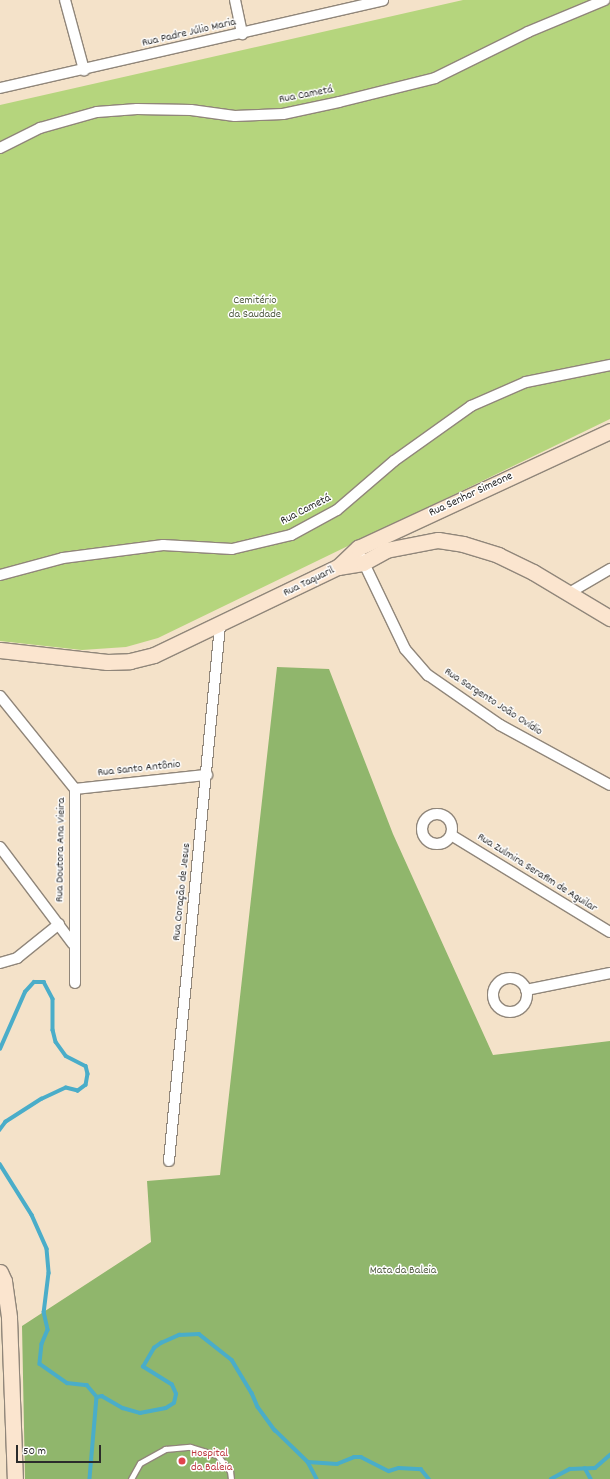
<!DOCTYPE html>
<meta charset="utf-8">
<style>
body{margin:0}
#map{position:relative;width:610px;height:1479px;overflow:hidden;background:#f4e2c9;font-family:Dekko,sans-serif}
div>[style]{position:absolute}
.green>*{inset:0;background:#b5d57d}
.forest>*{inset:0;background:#90b66c}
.stream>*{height:3.5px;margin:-1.75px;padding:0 1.75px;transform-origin:1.75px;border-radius:1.75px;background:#4aadc9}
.roads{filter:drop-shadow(1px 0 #90867a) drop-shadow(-1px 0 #90867a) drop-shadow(0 1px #90867a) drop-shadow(0 -1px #90867a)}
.lane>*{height:5px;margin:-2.5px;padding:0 2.5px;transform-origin:2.5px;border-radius:2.5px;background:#fff}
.street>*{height:10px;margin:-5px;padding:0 5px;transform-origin:5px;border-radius:5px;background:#fff}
.street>.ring{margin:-5px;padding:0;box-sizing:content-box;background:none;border:10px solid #fff;border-radius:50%}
.secondary>*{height:15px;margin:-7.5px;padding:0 7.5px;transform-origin:7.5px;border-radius:7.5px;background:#fbe5cf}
.dots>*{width:11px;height:11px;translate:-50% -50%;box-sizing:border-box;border:2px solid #fff;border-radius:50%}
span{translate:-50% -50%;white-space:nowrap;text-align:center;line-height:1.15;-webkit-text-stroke:3px #fff;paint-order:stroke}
.street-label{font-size:12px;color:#2b2b2b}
.park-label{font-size:12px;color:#545e44}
.health-label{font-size:12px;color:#be3a42}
.left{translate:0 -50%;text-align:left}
.scale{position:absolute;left:16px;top:1445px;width:85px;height:18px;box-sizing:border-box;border:2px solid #2b2b2b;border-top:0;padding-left:5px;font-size:12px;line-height:14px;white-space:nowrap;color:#2b2b2b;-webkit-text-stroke:3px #fff;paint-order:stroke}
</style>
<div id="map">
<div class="green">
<div style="clip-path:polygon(463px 0,610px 0,610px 419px,158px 638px,126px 647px,82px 650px,0 641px,0 105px)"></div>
</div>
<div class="forest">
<div style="clip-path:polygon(277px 667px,329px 669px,393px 834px,493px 1055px,610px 1041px,610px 1479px,25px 1479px,22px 1326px,151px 1242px,147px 1181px,220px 1175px)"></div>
</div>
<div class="stream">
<div style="left:0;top:1049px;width:62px;rotate:-66.3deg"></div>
<div style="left:25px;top:992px;width:13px;rotate:-48deg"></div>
<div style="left:34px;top:982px;width:10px"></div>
<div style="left:44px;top:982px;width:19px;rotate:62deg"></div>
<div style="left:53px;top:999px;width:31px;rotate:90deg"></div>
<div style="left:53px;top:1030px;width:12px;rotate:76deg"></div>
<div style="left:56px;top:1042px;width:17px;rotate:54deg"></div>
<div style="left:66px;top:1056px;width:22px;rotate:27deg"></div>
<div style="left:86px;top:1066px;width:8px;rotate:76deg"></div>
<div style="left:88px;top:1074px;width:11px;rotate:100deg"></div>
<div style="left:86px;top:1085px;width:10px;rotate:143deg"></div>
<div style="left:78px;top:1091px;width:12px;rotate:-166deg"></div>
<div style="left:66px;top:1088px;width:26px;rotate:155deg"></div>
<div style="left:42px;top:1099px;width:43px;rotate:147.4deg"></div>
<div style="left:6px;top:1122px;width:10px;rotate:127deg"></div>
<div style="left:0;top:1164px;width:60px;rotate:57.9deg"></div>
<div style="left:32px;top:1215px;width:37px;rotate:66deg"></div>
<div style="left:47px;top:1249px;width:24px;rotate:85deg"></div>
<div style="left:49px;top:1273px;width:39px;rotate:97deg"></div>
<div style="left:44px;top:1312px;width:18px;rotate:77deg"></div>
<div style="left:48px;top:1330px;width:15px;rotate:113deg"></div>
<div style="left:42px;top:1344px;width:20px;rotate:96deg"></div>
<div style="left:40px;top:1364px;width:33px;rotate:35deg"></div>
<div style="left:67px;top:1383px;width:20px;rotate:6deg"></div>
<div style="left:87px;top:1385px;width:16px;rotate:50deg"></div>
<div style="left:97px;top:1397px;width:82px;rotate:94.9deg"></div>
<div style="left:97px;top:1397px;width:5px;rotate:-11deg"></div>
<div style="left:102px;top:1396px;width:24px;rotate:30deg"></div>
<div style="left:123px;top:1408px;width:18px;rotate:16deg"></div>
<div style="left:140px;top:1413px;width:26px;rotate:-11deg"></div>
<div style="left:166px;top:1408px;width:9px;rotate:-32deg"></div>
<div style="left:174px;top:1403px;width:9px;rotate:-77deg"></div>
<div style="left:176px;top:1394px;width:10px;rotate:-114deg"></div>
<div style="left:172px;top:1385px;width:34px;rotate:-148deg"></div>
<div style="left:143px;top:1367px;width:22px;rotate:-60deg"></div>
<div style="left:154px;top:1348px;width:9px;rotate:-36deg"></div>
<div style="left:161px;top:1343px;width:20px;rotate:-24deg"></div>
<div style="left:179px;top:1335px;width:20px;rotate:-3deg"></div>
<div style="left:199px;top:1334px;width:42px;rotate:38.2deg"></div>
<div style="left:232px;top:1360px;width:39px;rotate:59deg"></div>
<div style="left:252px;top:1393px;width:15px;rotate:67deg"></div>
<div style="left:258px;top:1407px;width:29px;rotate:54deg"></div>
<div style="left:275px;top:1430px;width:46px;rotate:44.1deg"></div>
<div style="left:308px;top:1462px;width:19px;rotate:62deg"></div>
<div style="left:308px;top:1462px;width:29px;rotate:4deg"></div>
<div style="left:337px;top:1464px;width:18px;rotate:-22deg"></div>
<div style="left:354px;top:1457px;width:7px"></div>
<div style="left:361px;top:1457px;width:31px;rotate:27deg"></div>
<div style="left:389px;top:1471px;width:10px;rotate:-17deg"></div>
<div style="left:399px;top:1468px;width:22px;rotate:3deg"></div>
<div style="left:421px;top:1469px;width:13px;rotate:51deg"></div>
<div style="left:585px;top:1468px;width:13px;rotate:61deg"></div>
<div style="left:551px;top:1479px;width:21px;rotate:-28deg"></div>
<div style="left:570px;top:1469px;width:25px;rotate:-2deg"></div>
<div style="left:595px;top:1468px;width:20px;rotate:-41deg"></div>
</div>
<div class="roads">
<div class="lane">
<div style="left:131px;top:1479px;width:18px;rotate:-61deg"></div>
<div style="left:140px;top:1463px;width:29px;rotate:-29deg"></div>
<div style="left:165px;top:1449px;width:25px;rotate:-5deg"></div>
<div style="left:190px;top:1447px;width:28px;rotate:17deg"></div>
<div style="left:217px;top:1455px;width:21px;rotate:51deg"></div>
<div style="left:230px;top:1471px;width:8px;rotate:83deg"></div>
</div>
<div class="street">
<div style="left:65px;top:0;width:73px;rotate:74.8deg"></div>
<div style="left:235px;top:0;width:35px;rotate:78deg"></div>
<div style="left:0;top:88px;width:393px;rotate:-12.9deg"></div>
<div style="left:0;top:148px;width:45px;rotate:-26.6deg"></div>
<div style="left:40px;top:128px;width:59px;rotate:-15.7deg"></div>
<div style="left:97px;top:112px;width:40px;rotate:-4.3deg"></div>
<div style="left:137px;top:109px;width:54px;rotate:1.1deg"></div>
<div style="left:191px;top:110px;width:44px;rotate:7.8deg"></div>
<div style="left:235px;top:116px;width:48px;rotate:-2.4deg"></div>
<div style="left:283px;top:114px;width:57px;rotate:-12.1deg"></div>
<div style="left:339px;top:102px;width:99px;rotate:-14deg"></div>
<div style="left:435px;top:78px;width:104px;rotate:-26.3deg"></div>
<div style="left:528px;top:32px;width:83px;rotate:-22.6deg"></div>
<div style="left:361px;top:557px;width:102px;rotate:64.4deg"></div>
<div style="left:405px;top:649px;width:35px;rotate:49deg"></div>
<div style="left:428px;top:675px;width:88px;rotate:34.8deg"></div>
<div style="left:500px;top:725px;width:125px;rotate:28.6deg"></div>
<div style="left:0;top:575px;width:65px;rotate:-15.1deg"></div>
<div style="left:63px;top:558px;width:101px;rotate:-7.4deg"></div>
<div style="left:163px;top:545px;width:69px;rotate:3.3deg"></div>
<div style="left:232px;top:549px;width:61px;rotate:-13.3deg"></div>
<div style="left:291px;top:535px;width:52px;rotate:-28.5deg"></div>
<div style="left:337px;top:510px;width:75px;rotate:-40.7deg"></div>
<div style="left:394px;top:461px;width:95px;rotate:-35.5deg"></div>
<div style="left:471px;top:406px;width:60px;rotate:-23.6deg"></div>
<div style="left:526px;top:382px;width:86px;rotate:-11.4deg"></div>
<div style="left:569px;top:593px;width:48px;rotate:-30.3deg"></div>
<div style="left:0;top:696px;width:119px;rotate:51.1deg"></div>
<div style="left:75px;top:789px;width:194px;rotate:90deg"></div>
<div style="left:75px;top:789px;width:133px;rotate:-6.1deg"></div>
<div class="ring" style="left:422px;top:814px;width:20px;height:20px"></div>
<div style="left:451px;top:835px;width:186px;rotate:31.4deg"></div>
<div style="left:0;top:847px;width:121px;rotate:53deg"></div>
<div style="left:0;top:963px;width:18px;rotate:-16deg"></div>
<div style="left:17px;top:958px;width:54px;rotate:-39deg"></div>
<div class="ring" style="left:493px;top:978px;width:24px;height:24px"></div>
<div style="left:526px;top:990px;width:86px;rotate:-11.4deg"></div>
<div style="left:169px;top:1161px;width:538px;rotate:-84.56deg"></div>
</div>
<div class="secondary">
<div style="left:338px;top:567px;width:28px;rotate:-44deg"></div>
<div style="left:358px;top:548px;width:278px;rotate:-24.9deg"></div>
<div style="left:0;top:650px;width:108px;rotate:6.4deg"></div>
<div style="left:107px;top:662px;width:23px;rotate:-2deg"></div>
<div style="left:130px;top:661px;width:25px;rotate:-14deg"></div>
<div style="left:154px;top:655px;width:204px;rotate:-25.6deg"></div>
<div style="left:338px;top:567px;width:25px;rotate:-9deg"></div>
<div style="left:363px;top:563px;width:26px;rotate:-29deg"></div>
<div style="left:386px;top:550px;width:53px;rotate:-10.9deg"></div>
<div style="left:438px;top:540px;width:25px;rotate:9deg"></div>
<div style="left:463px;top:544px;width:37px;rotate:17deg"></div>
<div style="left:498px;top:555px;width:39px;rotate:26deg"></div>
<div style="left:533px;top:572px;width:90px;rotate:30.9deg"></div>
<div style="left:0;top:1272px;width:10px;rotate:66deg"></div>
<div style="left:4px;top:1281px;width:37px;rotate:82deg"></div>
<div style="left:9px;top:1318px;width:161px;rotate:87.9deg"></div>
</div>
</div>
<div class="dots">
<div style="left:182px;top:1461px;background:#e0444e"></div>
</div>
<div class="street-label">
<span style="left:189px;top:33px;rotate:-13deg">Rua Padre Júlio Maria</span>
<span style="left:306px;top:95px;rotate:-11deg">Rua Cametá</span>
<span style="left:471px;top:495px;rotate:-25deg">Rua Senhor Simeone</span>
<span style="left:306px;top:510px;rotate:-27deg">Rua Cametá</span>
<span style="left:309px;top:582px;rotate:-26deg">Rua Taquaril</span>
<span style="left:493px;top:702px;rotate:33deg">Rua Sargento João Ovídio</span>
<span style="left:139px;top:769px;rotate:-6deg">Rua Santo Antônio</span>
<span style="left:61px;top:850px;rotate:-89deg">Rua Doutora Ana Vieira</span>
<span style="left:537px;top:873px;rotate:32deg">Rua Zulmira Serafim de Aguilar</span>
<span style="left:182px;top:892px;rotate:-84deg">Rua Coração de Jesus</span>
</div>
<div class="park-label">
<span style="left:255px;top:308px">Cemitério<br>da Saudade</span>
<span style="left:403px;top:1271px">Mata da Baleia</span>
</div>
<div class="health-label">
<span class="left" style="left:191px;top:1461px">Hospital<br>da Baleia</span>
</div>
<div class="scale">50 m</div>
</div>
